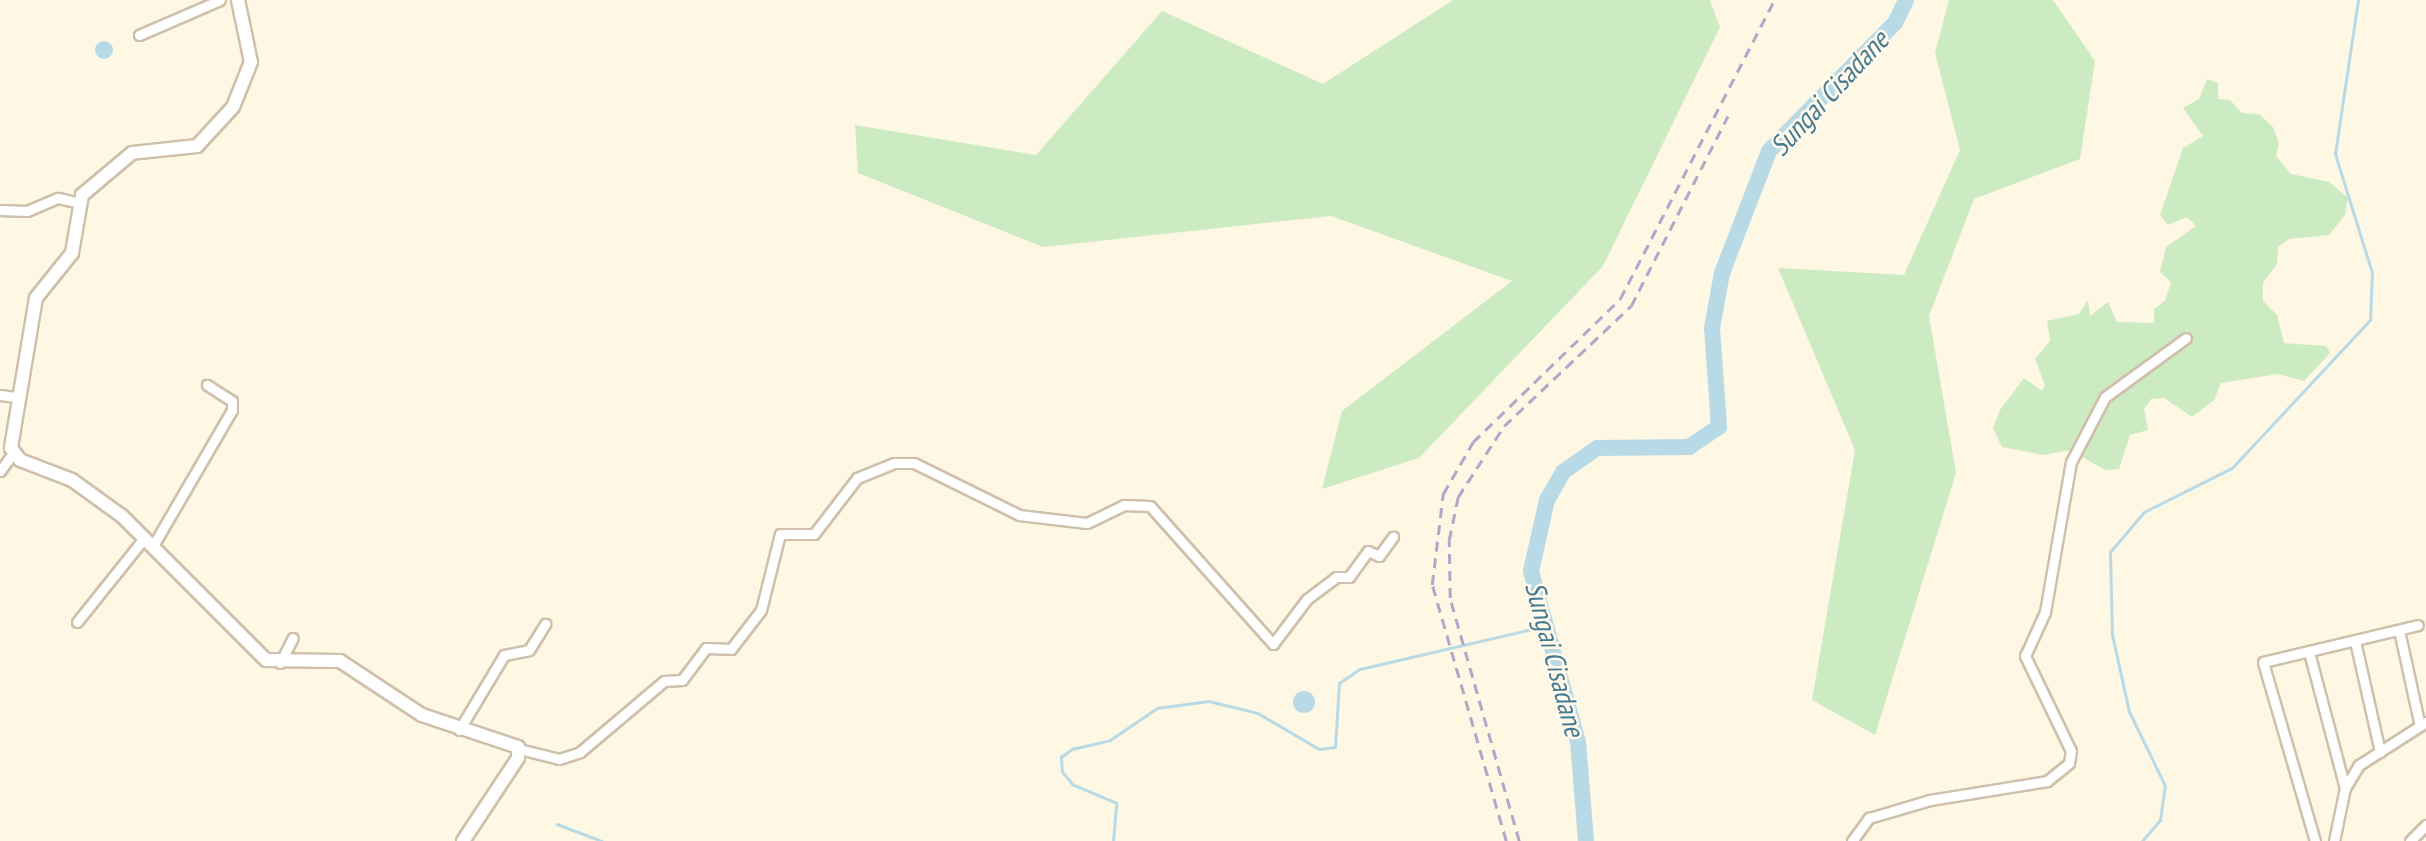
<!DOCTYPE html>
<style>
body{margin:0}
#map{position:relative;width:2426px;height:841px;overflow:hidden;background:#fdf7e4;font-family:"PT Sans Narrow",sans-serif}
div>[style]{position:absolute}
.green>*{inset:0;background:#cdebc2}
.water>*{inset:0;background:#b8dae7}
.round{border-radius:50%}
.stream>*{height:2.5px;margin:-1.25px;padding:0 1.25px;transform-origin:1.25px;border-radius:1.25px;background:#b8dae7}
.river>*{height:16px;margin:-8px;padding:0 8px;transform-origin:8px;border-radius:8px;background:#b8dae7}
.roads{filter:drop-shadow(2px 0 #cfbfab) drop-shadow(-2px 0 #cfbfab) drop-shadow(0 2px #cfbfab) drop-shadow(0 -2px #cfbfab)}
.street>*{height:9px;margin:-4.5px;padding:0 4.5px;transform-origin:4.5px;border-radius:4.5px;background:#fff}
.secondary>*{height:12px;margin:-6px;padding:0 6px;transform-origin:6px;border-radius:6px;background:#fff}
.rail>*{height:2.5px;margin-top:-1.25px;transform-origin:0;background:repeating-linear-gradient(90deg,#bba2c7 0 10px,transparent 0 17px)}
span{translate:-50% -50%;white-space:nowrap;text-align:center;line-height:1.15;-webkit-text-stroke:5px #fffaeb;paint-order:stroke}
.water-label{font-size:28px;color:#457a91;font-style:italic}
</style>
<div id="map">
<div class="green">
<div style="clip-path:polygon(1453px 0,1710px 0,1720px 27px,1603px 266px,1419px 458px,1322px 489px,1342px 411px,1512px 281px,1331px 216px,1043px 247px,858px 173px,855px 125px,1036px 155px,1162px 11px,1323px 84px)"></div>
<div style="clip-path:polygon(1949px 0,2053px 0,2095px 61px,2080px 159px,1974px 199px,1929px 316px,1956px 473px,1875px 735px,1812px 700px,1855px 450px,1778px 268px,1904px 275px,1960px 150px,1935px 53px)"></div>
<div style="clip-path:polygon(2207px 79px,2218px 83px,2218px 99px,2230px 100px,2242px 113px,2259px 114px,2273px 127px,2279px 144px,2276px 156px,2291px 174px,2329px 182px,2348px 198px,2345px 215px,2329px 235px,2289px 239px,2278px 247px,2277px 264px,2263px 283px,2263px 301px,2277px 315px,2284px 343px,2326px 346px,2330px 353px,2304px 381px,2278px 374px,2221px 383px,2214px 400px,2192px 417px,2164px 398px,2151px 399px,2144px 409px,2148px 430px,2130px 435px,2119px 469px,2105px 470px,2070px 450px,2044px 455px,2002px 447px,1993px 428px,2000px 410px,2024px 378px,2042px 391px,2045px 385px,2035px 359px,2050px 341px,2047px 321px,2079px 314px,2088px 300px,2090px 316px,2108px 302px,2117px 322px,2154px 323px,2154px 309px,2165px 301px,2171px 282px,2160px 272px,2166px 247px,2196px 226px,2187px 217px,2168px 225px,2160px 215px,2183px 148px,2203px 136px,2183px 108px,2199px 99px)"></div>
</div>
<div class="water">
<div class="round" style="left:95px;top:41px;width:18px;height:18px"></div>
<div class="round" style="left:1293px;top:691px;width:22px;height:22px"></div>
</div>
<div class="stream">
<div style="left:557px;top:824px;width:48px;rotate:20.7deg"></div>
<div style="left:1113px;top:841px;width:38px;rotate:-85deg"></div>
<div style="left:1116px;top:803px;width:47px;rotate:-157.3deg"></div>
<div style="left:1073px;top:785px;width:17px;rotate:-130deg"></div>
<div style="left:1062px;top:772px;width:15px;rotate:-94deg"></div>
<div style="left:1061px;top:757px;width:14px;rotate:-36deg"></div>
<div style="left:1072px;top:749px;width:39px;rotate:-13deg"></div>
<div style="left:1110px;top:740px;width:57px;rotate:-34.2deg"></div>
<div style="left:1157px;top:708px;width:52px;rotate:-7.7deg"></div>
<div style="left:1209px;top:701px;width:50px;rotate:13.8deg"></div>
<div style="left:1258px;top:713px;width:71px;rotate:30.5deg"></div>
<div style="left:1319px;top:749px;width:16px;rotate:-7deg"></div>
<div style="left:1335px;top:747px;width:64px;rotate:-86.4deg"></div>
<div style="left:1339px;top:683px;width:25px;rotate:-34deg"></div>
<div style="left:1360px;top:669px;width:190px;rotate:-13.1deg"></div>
<div style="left:2142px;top:841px;width:28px;rotate:-49deg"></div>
<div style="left:2160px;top:820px;width:34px;rotate:-82deg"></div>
<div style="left:2165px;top:786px;width:82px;rotate:-115.9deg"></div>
<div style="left:2129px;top:712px;width:79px;rotate:-102.4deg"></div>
<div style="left:2112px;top:635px;width:83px;rotate:-91.4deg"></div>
<div style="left:2110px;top:552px;width:52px;rotate:-49.6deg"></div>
<div style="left:2144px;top:512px;width:98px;rotate:-26.6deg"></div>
<div style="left:2232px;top:468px;width:202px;rotate:-47deg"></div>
<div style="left:2370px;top:320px;width:47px;rotate:-87.6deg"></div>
<div style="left:2372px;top:273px;width:125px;rotate:-107.3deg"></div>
<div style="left:2335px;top:154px;width:156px;rotate:-81.5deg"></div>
</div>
<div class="river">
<div style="left:1586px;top:841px;width:99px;rotate:-94.6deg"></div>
<div style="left:1578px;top:742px;width:177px;rotate:-105.4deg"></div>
<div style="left:1531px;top:571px;width:73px;rotate:-77.3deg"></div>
<div style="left:1547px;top:500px;width:32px;rotate:-60deg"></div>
<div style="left:1563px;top:472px;width:42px;rotate:-35.2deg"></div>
<div style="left:1597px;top:448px;width:92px;rotate:-0.6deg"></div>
<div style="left:1689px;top:447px;width:36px;rotate:-34deg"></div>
<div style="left:1719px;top:427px;width:99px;rotate:-94deg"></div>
<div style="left:1712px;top:328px;width:56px;rotate:-79.7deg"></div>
<div style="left:1722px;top:273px;width:131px;rotate:-68.9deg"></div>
<div style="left:1769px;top:151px;width:180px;rotate:-45.5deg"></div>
<div style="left:1895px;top:23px;width:25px;rotate:-64deg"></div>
</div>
<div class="roads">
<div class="street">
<div style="left:139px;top:35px;width:88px;rotate:-23.4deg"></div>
<div style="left:0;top:210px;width:27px;rotate:2deg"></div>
<div style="left:27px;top:211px;width:34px;rotate:-23deg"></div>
<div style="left:58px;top:198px;width:22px;rotate:13deg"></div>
<div style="left:0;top:395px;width:16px;rotate:7deg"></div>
<div style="left:0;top:471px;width:22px;rotate:-54deg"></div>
<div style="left:154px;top:544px;width:155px;rotate:-59.8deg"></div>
<div style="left:232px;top:410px;width:9px;rotate:-90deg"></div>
<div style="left:232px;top:401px;width:30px;rotate:-147deg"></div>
<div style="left:77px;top:622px;width:109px;rotate:-51.3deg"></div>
<div style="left:2399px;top:630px;width:98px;rotate:77.7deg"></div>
<div style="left:2355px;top:641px;width:114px;rotate:77.3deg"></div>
<div style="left:2309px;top:652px;width:141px;rotate:75.2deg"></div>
<div style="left:280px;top:663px;width:28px;rotate:-63deg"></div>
<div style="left:459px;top:730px;width:87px;rotate:-59deg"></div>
<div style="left:504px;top:655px;width:25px;rotate:-11deg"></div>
<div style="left:529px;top:650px;width:31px;rotate:-58deg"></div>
<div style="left:519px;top:749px;width:41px;rotate:14deg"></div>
<div style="left:559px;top:759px;width:22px;rotate:-18deg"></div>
<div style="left:580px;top:752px;width:110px;rotate:-40.2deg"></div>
<div style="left:664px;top:681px;width:18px;rotate:-3deg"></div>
<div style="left:682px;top:680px;width:40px;rotate:-53deg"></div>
<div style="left:706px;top:648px;width:25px;rotate:2deg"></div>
<div style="left:731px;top:649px;width:49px;rotate:-52.4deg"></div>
<div style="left:761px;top:610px;width:78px;rotate:-76deg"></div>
<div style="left:780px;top:534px;width:34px"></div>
<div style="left:814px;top:534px;width:71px;rotate:-52.5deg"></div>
<div style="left:857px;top:478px;width:40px;rotate:-22deg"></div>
<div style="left:894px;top:463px;width:20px"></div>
<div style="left:914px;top:463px;width:117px;rotate:26.3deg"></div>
<div style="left:1019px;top:515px;width:68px;rotate:6.7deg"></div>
<div style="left:1087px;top:523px;width:41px;rotate:-25.9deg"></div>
<div style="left:1124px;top:505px;width:26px;rotate:2deg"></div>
<div style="left:1150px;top:506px;width:185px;rotate:48.3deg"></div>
<div style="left:1273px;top:644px;width:56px;rotate:-52.9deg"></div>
<div style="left:1307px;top:599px;width:36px;rotate:-37deg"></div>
<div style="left:1336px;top:577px;width:13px"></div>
<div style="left:1349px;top:577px;width:32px;rotate:-54deg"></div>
<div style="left:1368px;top:551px;width:12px;rotate:24deg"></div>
<div style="left:1379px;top:556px;width:24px;rotate:-54deg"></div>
<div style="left:1852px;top:841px;width:29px;rotate:-54deg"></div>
<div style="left:1869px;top:818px;width:64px;rotate:-16.4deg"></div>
<div style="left:1930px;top:800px;width:119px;rotate:-9.2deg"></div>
<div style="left:2047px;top:781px;width:28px;rotate:-39deg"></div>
<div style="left:2069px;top:763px;width:12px;rotate:-81deg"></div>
<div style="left:2071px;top:751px;width:106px;rotate:-115.8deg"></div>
<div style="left:2025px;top:656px;width:48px;rotate:-65.6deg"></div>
<div style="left:2045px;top:612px;width:152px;rotate:-80.2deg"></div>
<div style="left:2071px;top:462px;width:73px;rotate:-62.4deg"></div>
<div style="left:2105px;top:397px;width:100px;rotate:-36.1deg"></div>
<div style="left:2315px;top:841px;width:186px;rotate:-106.2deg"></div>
<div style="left:2263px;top:662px;width:159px;rotate:-13.4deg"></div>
<div style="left:2334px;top:841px;width:54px;rotate:-78.3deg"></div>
<div style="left:2345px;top:788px;width:27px;rotate:-59deg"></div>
<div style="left:2359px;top:765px;width:80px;rotate:-32.7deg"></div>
<div style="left:2410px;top:841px;width:23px;rotate:-45deg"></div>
</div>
<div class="secondary">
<div style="left:238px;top:0;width:63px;rotate:78.2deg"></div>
<div style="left:251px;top:62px;width:48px;rotate:111.8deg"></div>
<div style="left:233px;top:107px;width:53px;rotate:132.7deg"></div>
<div style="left:197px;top:146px;width:65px;rotate:173.9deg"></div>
<div style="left:132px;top:153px;width:65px;rotate:140deg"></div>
<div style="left:82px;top:195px;width:59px;rotate:99.8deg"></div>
<div style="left:72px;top:253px;width:58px;rotate:128.7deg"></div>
<div style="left:36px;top:298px;width:152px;rotate:99.5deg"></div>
<div style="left:11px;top:448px;width:15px;rotate:53deg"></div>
<div style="left:20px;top:460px;width:56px;rotate:21deg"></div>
<div style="left:72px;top:480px;width:62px;rotate:35.8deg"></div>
<div style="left:122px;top:516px;width:204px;rotate:45deg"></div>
<div style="left:266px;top:660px;width:74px;rotate:0.8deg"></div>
<div style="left:340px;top:661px;width:98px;rotate:33.4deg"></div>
<div style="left:422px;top:715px;width:101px;rotate:18.4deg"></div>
<div style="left:518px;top:747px;width:11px;rotate:90deg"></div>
<div style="left:518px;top:758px;width:100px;rotate:123.5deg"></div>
</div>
</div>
<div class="rail">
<div style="left:1506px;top:841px;width:266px;rotate:-106.1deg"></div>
<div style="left:1432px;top:585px;width:92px;rotate:-83.1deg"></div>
<div style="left:1443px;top:494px;width:60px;rotate:-60deg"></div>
<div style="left:1473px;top:442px;width:205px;rotate:-44.2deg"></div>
<div style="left:1620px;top:299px;width:336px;rotate:-62.7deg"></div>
<div style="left:1519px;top:841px;width:253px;rotate:-105.9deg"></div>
<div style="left:1450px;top:598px;width:58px;rotate:-91deg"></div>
<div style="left:1449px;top:540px;width:44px;rotate:-78.2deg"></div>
<div style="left:1458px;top:497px;width:85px;rotate:-57.1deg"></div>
<div style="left:1504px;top:426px;width:175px;rotate:-43.4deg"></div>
<div style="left:1631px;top:306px;width:213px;rotate:-63deg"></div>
</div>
<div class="water-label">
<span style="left:1829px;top:93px;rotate:-47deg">Sungai Cisadane</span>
<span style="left:1555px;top:659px;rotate:75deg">Sungai Cisadane</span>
</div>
</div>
